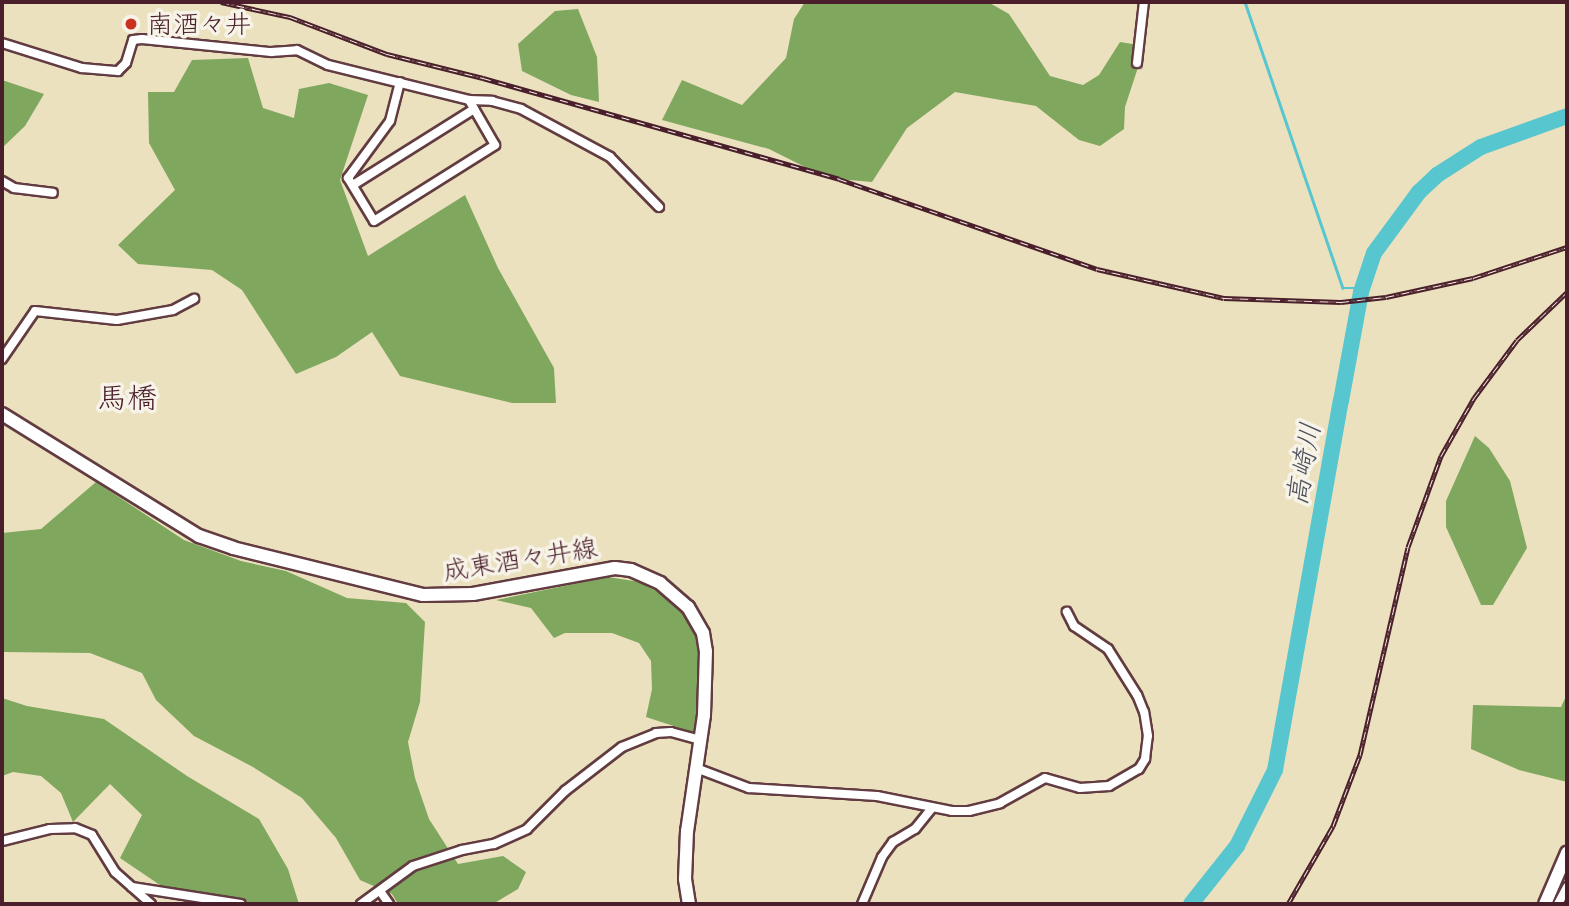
<!DOCTYPE html>
<meta charset="utf-8">
<style>
body{margin:0}
#map{position:relative;width:1569px;height:906px;overflow:hidden;background:#ebe1bf;font-family:"Patrick Hand","Klee One",sans-serif}
div>[style]{position:absolute}
.forest>*{inset:0;background:#80a75e}
.stream>*{height:2.5px;margin:-1.25px;padding:0 1.25px;transform-origin:1.25px;border-radius:1.25px;background:#58c6ce}
.river>*{height:16px;margin:-8px;padding:0 8px;transform-origin:8px;border-radius:8px;background:#58c6ce}
.roads{filter:drop-shadow(2px 0 #623c41) drop-shadow(-2px 0 #623c41) drop-shadow(0 2px #623c41) drop-shadow(0 -2px #623c41)}
.minor>*{height:8px;margin:-4px;padding:0 4px;transform-origin:4px;border-radius:4px;background:#fff}
.primary>*{height:12px;margin:-6px;padding:0 6px;transform-origin:6px;border-radius:6px;background:#fff}
.trunk>*{height:12px;margin:-6px;padding:0 6px;transform-origin:6px;border-radius:6px;background:#fff}
.rail>*{height:5px;margin-top:-2.5px;transform-origin:0;background:repeating-linear-gradient(90deg,#f7f3e8 0 8px,#4a1f2b 0 16px);box-sizing:border-box;border-block:2px solid #4a1f2b}
.dots>*{width:19px;height:19px;translate:-50% -50%;box-sizing:border-box;border:4px solid #f7f3e8;border-radius:50%}
span{translate:-50% -50%;white-space:nowrap;text-align:center;line-height:1.15;-webkit-text-stroke:7px #f7f3e8;paint-order:stroke}
.poi-label{font-size:26px;color:#4a1f2b}
.left{translate:0 -50%;text-align:left}
.street-label{font-size:26px;color:#4a1f2b}
.water-label{font-size:28px;color:#4e515c;font-style:italic}
.quarter-label{font-size:30px;color:#4a1f2b}
.frame{position:absolute;inset:0;border:4px solid #4a1f2b;pointer-events:none}
</style>
<div id="map">
<div class="forest">
<div style="clip-path:polygon(805px 2px,988px 2px,1009px 14px,1050px 76px,1083px 85px,1099px 75px,1120px 42px,1145px 46px,1125px 107px,1124px 129px,1100px 146px,1079px 140px,1036px 106px,955px 92px,907px 128px,872px 182px,827px 178px,769px 149px,662px 120px,682px 80px,742px 105px,786px 58px,794px 19px)"></div>
<div style="clip-path:polygon(578px 9px,597px 57px,599px 102px,571px 95px,522px 71px,518px 44px,555px 11px)"></div>
<div style="clip-path:polygon(248px 58px,263px 108px,294px 118px,299px 89px,329px 83px,368px 95px,340px 180px,368px 256px,465px 195px,498px 268px,554px 368px,556px 403px,512px 403px,400px 376px,372px 332px,336px 357px,296px 374px,242px 290px,212px 270px,138px 264px,118px 245px,175px 190px,149px 143px,148px 92px,174px 92px,192px 60px)"></div>
<div style="clip-path:polygon(2px 80px,44px 94px,25px 126px,2px 148px)"></div>
<div style="clip-path:polygon(1475px 436px,1489px 448px,1510px 481px,1527px 548px,1493px 605px,1481px 605px,1446px 527px,1446px 501px)"></div>
<div style="clip-path:polygon(96px 482px,184px 540px,241px 561px,286px 571px,347px 598px,406px 603px,425px 622px,420px 702px,408px 742px,415px 778px,429px 819px,458px 864px,503px 856px,526px 872px,518px 889px,493px 904px,398px 904px,392px 894px,360px 880px,336px 838px,302px 798px,253px 767px,194px 736px,156px 700px,142px 673px,90px 653px,2px 652px,2px 533px,41px 529px)"></div>
<div style="clip-path:polygon(608px 577px,640px 582px,661px 594px,683px 614px,693px 629px,702px 656px,698px 734px,646px 717px,652px 689px,651px 661px,639px 643px,612px 633px,565px 633px,554px 638px,531px 608px,496px 600px)"></div>
<div style="clip-path:polygon(1567px 694px,1567px 782px,1519px 770px,1471px 749px,1473px 705px,1561px 707px)"></div>
<div style="clip-path:polygon(2px 698px,27px 706px,104px 719px,187px 776px,259px 819px,288px 869px,299px 904px,188px 904px,120px 858px,142px 815px,110px 784px,73px 822px,61px 793px,41px 776px,13px 772px,2px 776px)"></div>
</div>
<div class="stream">
<div style="left:1245px;top:2px;width:302px;rotate:71.1deg"></div>
<div style="left:1343px;top:288px;width:20px"></div>
</div>
<div class="river">
<div style="left:1191px;top:904px;width:74px;rotate:-51.6deg"></div>
<div style="left:1237px;top:846px;width:85px;rotate:-63.4deg"></div>
<div style="left:1275px;top:770px;width:375px;rotate:-79.9deg"></div>
<div style="left:1341px;top:401px;width:111px;rotate:-79.6deg"></div>
<div style="left:1361px;top:292px;width:41px;rotate:-71.6deg"></div>
<div style="left:1374px;top:253px;width:76px;rotate:-53.6deg"></div>
<div style="left:1419px;top:192px;width:25px;rotate:-43deg"></div>
<div style="left:1437px;top:175px;width:52px;rotate:-32.5deg"></div>
<div style="left:1481px;top:147px;width:91px;rotate:-19.8deg"></div>
</div>
<div class="roads">
<div class="minor">
<div style="left:2px;top:43px;width:84px;rotate:17.4deg"></div>
<div style="left:82px;top:68px;width:36px;rotate:5deg"></div>
<div style="left:118px;top:71px;width:11px;rotate:-45deg"></div>
<div style="left:126px;top:63px;width:24px;rotate:-73deg"></div>
<div style="left:133px;top:40px;width:9px;rotate:-6deg"></div>
<div style="left:142px;top:39px;width:130px;rotate:5.8deg"></div>
<div style="left:271px;top:52px;width:26px;rotate:-4deg"></div>
<div style="left:297px;top:50px;width:34px;rotate:26deg"></div>
<div style="left:328px;top:65px;width:145px;rotate:13.9deg"></div>
<div style="left:469px;top:100px;width:23px;rotate:2deg"></div>
<div style="left:492px;top:101px;width:30px;rotate:15deg"></div>
<div style="left:521px;top:109px;width:101px;rotate:28.3deg"></div>
<div style="left:610px;top:157px;width:70px;rotate:45.6deg"></div>
<div style="left:1137px;top:63px;width:61px;rotate:-83.5deg"></div>
<div style="left:400px;top:82px;width:40px;rotate:104.4deg"></div>
<div style="left:390px;top:121px;width:71px;rotate:126.4deg"></div>
<div style="left:348px;top:178px;width:50px;rotate:58.8deg"></div>
<div style="left:374px;top:221px;width:143px;rotate:-32.1deg"></div>
<div style="left:495px;top:145px;width:52px;rotate:-120deg"></div>
<div style="left:2px;top:181px;width:14px;rotate:30deg"></div>
<div style="left:14px;top:188px;width:39px;rotate:7deg"></div>
<div style="left:353px;top:185px;width:143px;rotate:-32.1deg"></div>
<div style="left:2px;top:359px;width:58px;rotate:-55.5deg"></div>
<div style="left:35px;top:311px;width:82px;rotate:6.3deg"></div>
<div style="left:117px;top:320px;width:57px;rotate:-10.1deg"></div>
<div style="left:173px;top:310px;width:24px;rotate:-28deg"></div>
<div style="left:696px;top:768px;width:57px;rotate:20.7deg"></div>
<div style="left:749px;top:788px;width:128px;rotate:3.6deg"></div>
<div style="left:877px;top:796px;width:76px;rotate:11.3deg"></div>
<div style="left:952px;top:811px;width:17px"></div>
<div style="left:969px;top:811px;width:32px;rotate:-14deg"></div>
<div style="left:1000px;top:803px;width:51px;rotate:-29.1deg"></div>
<div style="left:1045px;top:778px;width:36px;rotate:16deg"></div>
<div style="left:1080px;top:788px;width:29px;rotate:-4deg"></div>
<div style="left:1109px;top:786px;width:34px;rotate:-30deg"></div>
<div style="left:1139px;top:769px;width:12px;rotate:-59deg"></div>
<div style="left:1145px;top:759px;width:23px;rotate:-83deg"></div>
<div style="left:1148px;top:736px;width:24px;rotate:-99deg"></div>
<div style="left:1144px;top:712px;width:18px;rotate:-112deg"></div>
<div style="left:1137px;top:695px;width:54px;rotate:-122.2deg"></div>
<div style="left:1108px;top:649px;width:41px;rotate:-145.9deg"></div>
<div style="left:1074px;top:626px;width:16px;rotate:-117deg"></div>
<div style="left:2px;top:841px;width:49px;rotate:-14deg"></div>
<div style="left:50px;top:829px;width:25px;rotate:-2deg"></div>
<div style="left:75px;top:828px;width:18px;rotate:22deg"></div>
<div style="left:92px;top:835px;width:44px;rotate:58.1deg"></div>
<div style="left:115px;top:872px;width:48px;rotate:41.6deg"></div>
<div style="left:132px;top:887px;width:110px;rotate:8.9deg"></div>
<div style="left:380px;top:891px;width:16px;rotate:55deg"></div>
<div style="left:361px;top:904px;width:64px;rotate:-36.2deg"></div>
<div style="left:413px;top:866px;width:52px;rotate:-18.1deg"></div>
<div style="left:462px;top:850px;width:33px;rotate:-11deg"></div>
<div style="left:494px;top:844px;width:36px;rotate:-24deg"></div>
<div style="left:527px;top:829px;width:54px;rotate:-45deg"></div>
<div style="left:565px;top:791px;width:72px;rotate:-37.7deg"></div>
<div style="left:622px;top:747px;width:37px;rotate:-22deg"></div>
<div style="left:656px;top:733px;width:15px;rotate:-4deg"></div>
<div style="left:671px;top:732px;width:31px;rotate:15deg"></div>
<div style="left:862px;top:904px;width:51px;rotate:-66.9deg"></div>
<div style="left:882px;top:857px;width:19px;rotate:-54deg"></div>
<div style="left:893px;top:842px;width:26px;rotate:-31deg"></div>
<div style="left:915px;top:829px;width:27px;rotate:-51deg"></div>
<div style="left:1558px;top:904px;width:19px;rotate:-62deg"></div>
</div>
<div class="primary">
<div style="left:2px;top:414px;width:232px;rotate:31.8deg"></div>
<div style="left:199px;top:536px;width:36px;rotate:19deg"></div>
<div style="left:233px;top:548px;width:196px;rotate:13.9deg"></div>
<div style="left:423px;top:595px;width:50px;rotate:-1.1deg"></div>
<div style="left:473px;top:594px;width:144px;rotate:-10.4deg"></div>
<div style="left:615px;top:568px;width:16px;rotate:7deg"></div>
<div style="left:631px;top:570px;width:32px;rotate:24deg"></div>
<div style="left:660px;top:583px;width:37px;rotate:41deg"></div>
<div style="left:688px;top:607px;width:30px;rotate:60deg"></div>
<div style="left:703px;top:633px;width:18px;rotate:81deg"></div>
<div style="left:706px;top:651px;width:64px;rotate:91.8deg"></div>
<div style="left:704px;top:715px;width:117px;rotate:98.3deg"></div>
<div style="left:687px;top:831px;width:48px;rotate:92.4deg"></div>
<div style="left:685px;top:879px;width:25px;rotate:81deg"></div>
</div>
<div class="trunk">
<div style="left:1545px;top:904px;width:56px;rotate:-66.7deg"></div>
</div>
</div>
<div class="rail">
<div style="left:221px;top:2px;width:71px;rotate:12.3deg"></div>
<div style="left:290px;top:17px;width:104px;rotate:20.9deg"></div>
<div style="left:387px;top:54px;width:99px;rotate:14deg"></div>
<div style="left:483px;top:78px;width:370px;rotate:15.8deg"></div>
<div style="left:839px;top:179px;width:273px;rotate:19.2deg"></div>
<div style="left:1097px;top:269px;width:130px;rotate:12.9deg"></div>
<div style="left:1224px;top:298px;width:117px;rotate:2deg"></div>
<div style="left:1341px;top:302px;width:45px;rotate:-6.3deg"></div>
<div style="left:1386px;top:297px;width:89px;rotate:-12.3deg"></div>
<div style="left:1473px;top:278px;width:99px;rotate:-18.3deg"></div>
<div style="left:1288px;top:904px;width:90px;rotate:-60deg"></div>
<div style="left:1333px;top:826px;width:76px;rotate:-69.2deg"></div>
<div style="left:1360px;top:755px;width:213px;rotate:-77deg"></div>
<div style="left:1408px;top:547px;width:97px;rotate:-70.1deg"></div>
<div style="left:1441px;top:456px;width:67px;rotate:-60.4deg"></div>
<div style="left:1474px;top:398px;width:72px;rotate:-53.4deg"></div>
<div style="left:1517px;top:340px;width:69px;rotate:-43.8deg"></div>
</div>
<div class="dots">
<div style="left:131px;top:24px;background:#c8321e"></div>
</div>
<div class="poi-label">
<span class="left" style="left:147px;top:24px">南酒々井</span>
</div>
<div class="street-label">
<span style="left:520px;top:559px;rotate:-9deg">成東酒々井線</span>
</div>
<div class="water-label">
<span style="left:1303px;top:464px;rotate:-80deg">高崎川</span>
</div>
<div class="quarter-label">
<span style="left:127px;top:397px">馬橋</span>
</div>
<div class="frame"></div>
</div>
